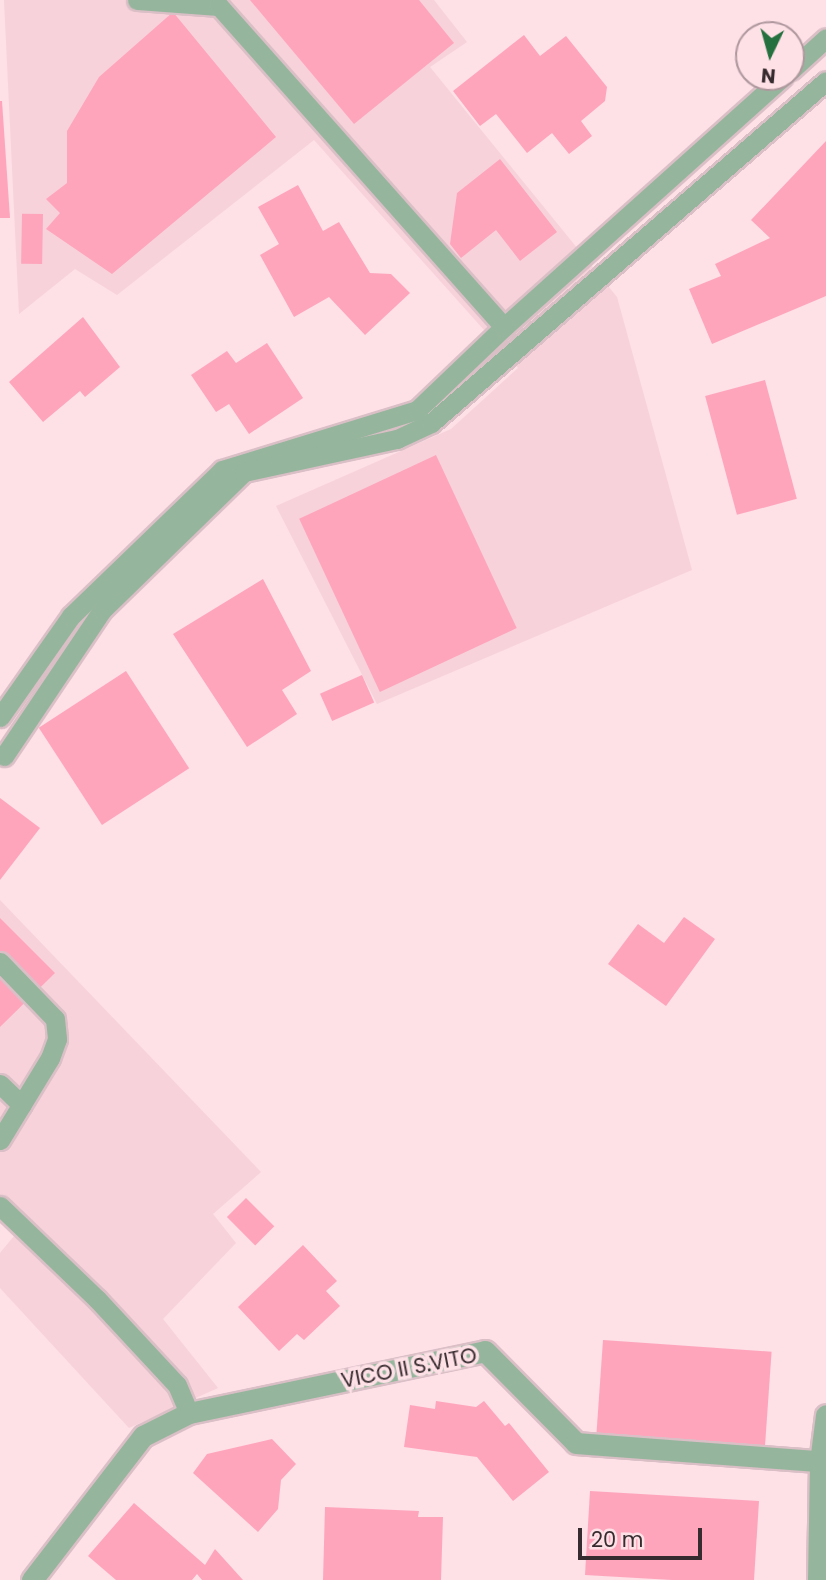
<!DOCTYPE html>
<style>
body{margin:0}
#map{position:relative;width:826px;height:1580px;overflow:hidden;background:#fee0e7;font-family:Poppins,sans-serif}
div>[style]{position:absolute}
.built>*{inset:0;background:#f7d2da}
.building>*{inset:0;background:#fea5bc;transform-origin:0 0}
.roads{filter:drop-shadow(2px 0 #dabfc6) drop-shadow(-2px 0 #dabfc6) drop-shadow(0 2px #dabfc6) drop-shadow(0 -2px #dabfc6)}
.service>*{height:19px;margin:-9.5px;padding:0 9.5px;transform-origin:9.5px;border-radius:9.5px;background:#96b59d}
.minor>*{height:21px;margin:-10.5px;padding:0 10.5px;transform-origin:10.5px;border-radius:10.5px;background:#96b59d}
.tertiary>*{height:21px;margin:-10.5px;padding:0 10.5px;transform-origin:10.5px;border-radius:10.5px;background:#96b59d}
span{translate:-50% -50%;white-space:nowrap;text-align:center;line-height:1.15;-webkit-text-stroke:7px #fee0e7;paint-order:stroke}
.street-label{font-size:21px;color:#362b2e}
.north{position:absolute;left:735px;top:21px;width:70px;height:70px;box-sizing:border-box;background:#fee0e7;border:2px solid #ae989d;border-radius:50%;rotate:185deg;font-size:19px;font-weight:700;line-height:28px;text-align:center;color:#362b2e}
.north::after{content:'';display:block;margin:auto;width:24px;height:32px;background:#24703e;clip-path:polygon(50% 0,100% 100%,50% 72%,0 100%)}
.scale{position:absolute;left:578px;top:1528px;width:124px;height:32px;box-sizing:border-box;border:4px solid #362b2e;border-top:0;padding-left:9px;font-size:21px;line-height:24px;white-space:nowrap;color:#362b2e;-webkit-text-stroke:5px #fee0e7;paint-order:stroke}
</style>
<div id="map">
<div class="built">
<div style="clip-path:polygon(4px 0,434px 0,467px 42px,430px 67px,617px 297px,692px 570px,377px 704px,276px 506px,451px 429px,518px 368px,314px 140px,117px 295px,75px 269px,19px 314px)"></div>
<div style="clip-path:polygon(0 900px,261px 1172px,213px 1214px,236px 1243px,163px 1319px,218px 1388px,129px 1428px,0 1288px,0 1253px,14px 1236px,0 1220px)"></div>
</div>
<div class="building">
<div style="clip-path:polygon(250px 0,419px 0,454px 43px,354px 124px)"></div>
<div style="clip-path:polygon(173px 12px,276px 137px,112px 274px,46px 229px,60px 213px,46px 199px,67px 183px,67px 131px,99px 77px)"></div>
<div style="clip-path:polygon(524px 35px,540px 56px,566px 36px,607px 87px,605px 101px,581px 121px,592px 136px,569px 154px,552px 133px,527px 153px,496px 114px,480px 126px,453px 91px)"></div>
<div style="clip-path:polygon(0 101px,2px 101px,10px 218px,0 218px)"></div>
<div style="clip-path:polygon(826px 141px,826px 296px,712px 344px,689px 289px,721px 276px,715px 264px,770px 238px,751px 220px)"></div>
<div style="clip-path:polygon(500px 159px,557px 232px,520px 261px,496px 230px,461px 258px,450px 244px,457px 193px)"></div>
<div style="clip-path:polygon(298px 185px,323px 231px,339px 222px,370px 273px,391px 274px,410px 293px,365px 335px,329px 297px,294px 317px,260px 255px,279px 244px,258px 207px)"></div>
<div style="left:43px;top:214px;width:50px;height:21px;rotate:91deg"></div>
<div style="clip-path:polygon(83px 317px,120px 367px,85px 397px,80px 391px,43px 422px,9px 382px)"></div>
<div style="clip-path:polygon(267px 343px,303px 398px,249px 434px,229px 404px,216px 412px,191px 375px,227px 351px,236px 363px)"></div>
<div style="left:765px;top:380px;width:123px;height:62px;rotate:75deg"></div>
<div style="left:436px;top:455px;width:191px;height:151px;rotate:65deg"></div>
<div style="clip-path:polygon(263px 579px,311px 671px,282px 690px,297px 714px,247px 747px,173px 634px)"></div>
<div style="left:126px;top:671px;width:116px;height:104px;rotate:57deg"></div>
<div style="left:362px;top:675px;width:30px;height:46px;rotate:66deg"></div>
<div style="clip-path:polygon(0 798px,40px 828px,0 880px)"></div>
<div style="clip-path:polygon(684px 917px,715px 939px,666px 1006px,608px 964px,638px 924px,664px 943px)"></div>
<div style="clip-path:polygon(0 918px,55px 973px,0 1027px)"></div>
<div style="left:246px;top:1198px;width:40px;height:27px;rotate:45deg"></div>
<div style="clip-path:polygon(303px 1245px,337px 1281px,326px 1291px,340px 1306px,304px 1340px,297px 1334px,279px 1351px,238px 1307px)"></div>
<div style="left:603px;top:1340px;width:169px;height:95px;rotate:4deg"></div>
<div style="clip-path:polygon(436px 1401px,476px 1407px,484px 1401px,505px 1426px,509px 1423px,549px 1472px,513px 1501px,477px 1457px,404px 1447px,410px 1405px,435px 1409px)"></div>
<div style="clip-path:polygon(272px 1439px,296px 1464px,281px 1480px,278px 1509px,258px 1532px,193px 1473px,207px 1454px)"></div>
<div style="clip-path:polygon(590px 1491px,759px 1501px,754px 1580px,672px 1580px,585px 1575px)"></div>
<div style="clip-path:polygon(134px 1503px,205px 1565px,215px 1549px,243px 1580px,202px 1580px,197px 1574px,192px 1580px,116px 1580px,88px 1556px)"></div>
<div style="clip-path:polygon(325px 1507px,419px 1511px,418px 1517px,443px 1517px,441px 1580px,323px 1580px)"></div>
</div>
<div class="roads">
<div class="service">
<div style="left:137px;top:0;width:82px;rotate:4.2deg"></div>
<div style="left:219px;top:6px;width:429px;rotate:48.4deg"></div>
<div style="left:791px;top:70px;width:47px;rotate:-42.4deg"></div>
<div style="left:0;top:717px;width:123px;rotate:-54.9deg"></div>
<div style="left:71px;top:616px;width:210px;rotate:-44deg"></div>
<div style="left:222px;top:470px;width:204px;rotate:-17.1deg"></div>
<div style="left:417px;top:410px;width:120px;rotate:-43.7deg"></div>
<div style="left:504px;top:327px;width:375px;rotate:-41.9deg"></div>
<div style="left:4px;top:756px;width:176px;rotate:-56.1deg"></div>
<div style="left:102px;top:610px;width:198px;rotate:-44.2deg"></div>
<div style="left:244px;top:472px;width:157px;rotate:-12.2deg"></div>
<div style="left:397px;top:439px;width:38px;rotate:-25deg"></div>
<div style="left:431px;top:423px;width:522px;rotate:-40.89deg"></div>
<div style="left:0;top:962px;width:79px;rotate:46deg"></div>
<div style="left:55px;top:1019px;width:20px;rotate:84deg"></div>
<div style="left:57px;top:1039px;width:20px;rotate:110deg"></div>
<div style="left:50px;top:1058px;width:96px;rotate:121.4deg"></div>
<div style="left:0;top:1084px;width:30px;rotate:44deg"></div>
<div style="left:0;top:1206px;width:134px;rotate:43.8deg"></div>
<div style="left:97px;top:1299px;width:117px;rotate:47.1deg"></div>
<div style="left:177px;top:1385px;width:30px;rotate:67deg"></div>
</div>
<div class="minor">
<div style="left:32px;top:1580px;width:182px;rotate:-52.4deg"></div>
<div style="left:143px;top:1436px;width:51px;rotate:-26.6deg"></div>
<div style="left:189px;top:1413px;width:302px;rotate:-11.8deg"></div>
<div style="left:485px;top:1351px;width:129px;rotate:45.3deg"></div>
<div style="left:576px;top:1443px;width:251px;rotate:4.3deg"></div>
</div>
<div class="tertiary">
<div style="left:818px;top:1580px;width:118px;rotate:-89deg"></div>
<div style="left:820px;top:1462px;width:47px;rotate:-82.7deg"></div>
</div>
</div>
<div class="street-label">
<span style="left:409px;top:1368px;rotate:-11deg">VICO II S.VITO</span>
</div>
<div class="north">N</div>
<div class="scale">20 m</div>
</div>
